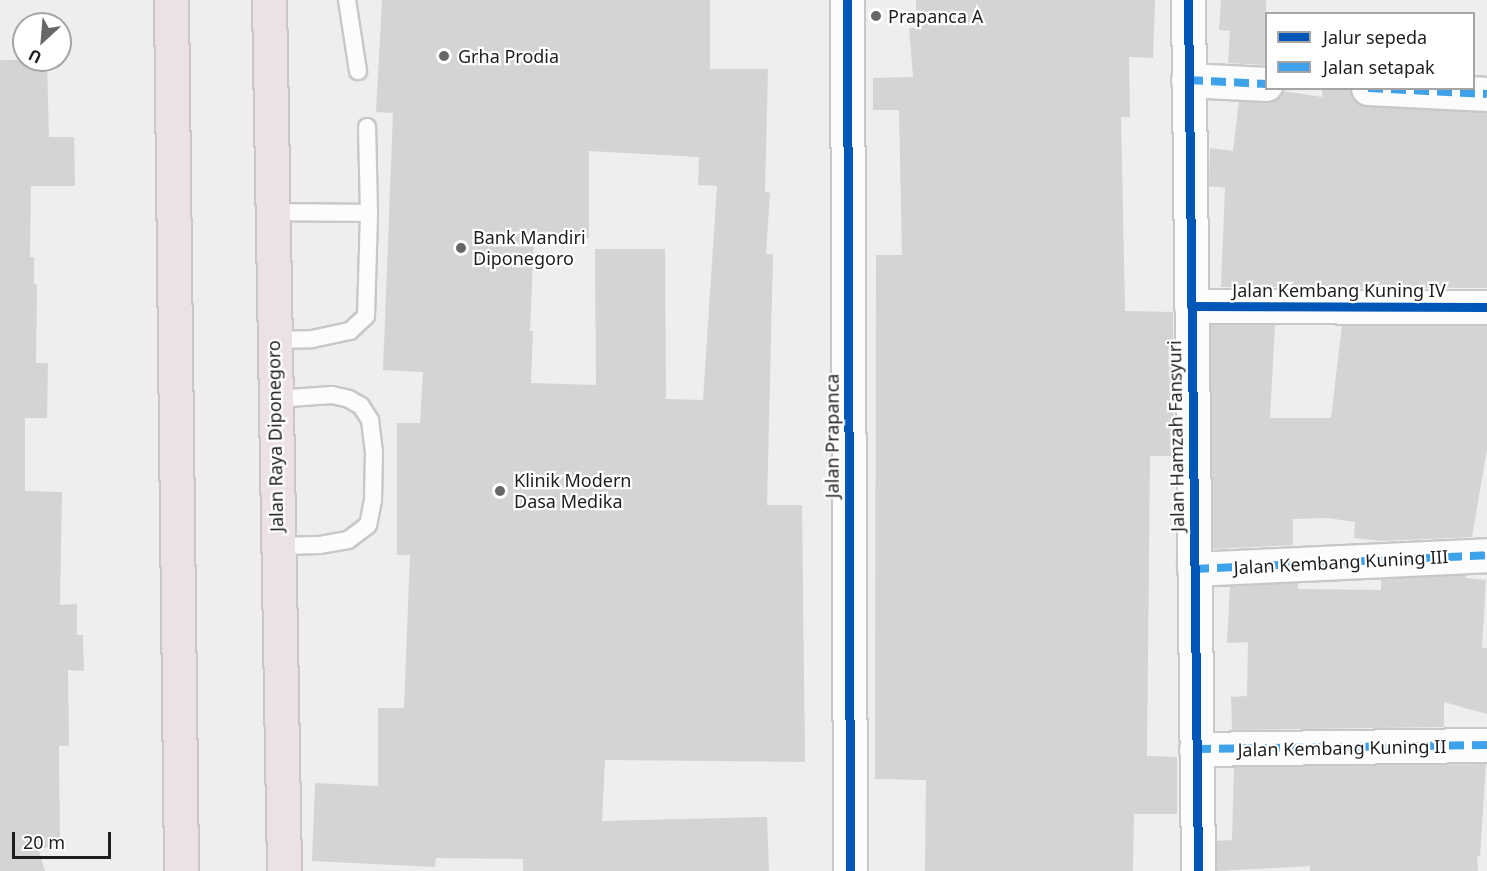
<!DOCTYPE html>
<style>
body{margin:0}
#map{position:relative;width:1487px;height:871px;overflow:hidden;background:#efeded;font-family:"Noto Sans",sans-serif}
div>[style]{position:absolute}
.building>*{inset:0;background:#d5d3d3}
.roads{filter:drop-shadow(2px 0 #c9c7c8) drop-shadow(-2px 0 #c9c7c8) drop-shadow(0 2px #c9c7c8) drop-shadow(0 -2px #c9c7c8)}
.lane>*{height:16px;margin:-8px;padding:0 8px;transform-origin:8px;border-radius:8px;background:#fdfcfc}
.street>*{height:33px;margin:-16.5px;padding:0 16.5px;transform-origin:16.5px;border-radius:16.5px;background:#fdfcfc}
.highway>*{height:33px;margin:-16.5px;padding:0 16.5px;transform-origin:16.5px;border-radius:16.5px;background:#ece2e4}
.quiet>*{height:8px;margin-top:-4px;transform-origin:0;background:repeating-linear-gradient(90deg,#3da2ea 0 15px,transparent 0 23px)}
.cycleway>*{height:9px;margin:-4.5px;padding:0 4.5px;transform-origin:4.5px;border-radius:4.5px;background:#0057b8}
.dots>*{width:16px;height:16px;translate:-50% -50%;box-sizing:border-box;border:3px solid #fff;border-radius:50%}
span{translate:-50% -50%;white-space:nowrap;text-align:center;line-height:1.15;-webkit-text-stroke:4.5px #fff;paint-order:stroke}
.poi-label{font-size:18px;color:#1f1d1e}
.left{translate:0 -50%;text-align:left}
.street-label{font-size:18px;color:#1f1d1e}
.legend{position:absolute;left:1265px;top:12px;width:210px;height:78px;box-sizing:border-box;background:#fff;border:2px solid #a5a5a5;margin:0;padding:8px 10px;list-style:none;font-size:18px;color:#1f1d1e}
.legend li{display:flex;align-items:center;gap:12px;height:30px}
.legend b{width:30px;border:2px solid #a5a5a5}
.north{position:absolute;left:12px;top:12px;width:60px;height:60px;box-sizing:border-box;background:#fff;border:2px solid #a5a5a5;border-radius:50%;rotate:206deg;font-size:16px;font-weight:700;line-height:24px;text-align:center;color:#1f1d1e}
.north::after{content:'';display:block;margin:auto;width:21px;height:27px;background:#686666;clip-path:polygon(50% 0,100% 100%,50% 72%,0 100%)}
.scale{position:absolute;left:12px;top:832px;width:99px;height:27px;box-sizing:border-box;border:3px solid #1f1d1e;border-top:0;padding-left:8px;font-size:18px;line-height:21px;white-space:nowrap;color:#1f1d1e;-webkit-text-stroke:4px #fff;paint-order:stroke}
</style>
<div id="map">
<div class="building">
<div style="clip-path:polygon(evenodd,382px 0,710px 0,710px 69px,768px 69px,765px 192px,770px 193px,766px 254px,773px 254px,767px 505px,802px 505px,805px 762px,605px 760px,602px 821px,767px 817px,769px 871px,523px 871px,523px 859px,436px 858px,435px 867px,312px 861px,315px 783px,378px 786px,378px 708px,404px 708px,410px 555px,397px 555px,397px 423px,420px 423px,423px 372px,383px 370px,393px 113px,376px 112px,382px 0,589px 151px,699px 157px,698px 185px,717px 186px,703px 400px,666px 399px,665px 249px,595px 249px,596px 385px,531px 383px,533px 331px,530px 331px,534px 238px,589px 238px,589px 151px)"></div>
<div style="clip-path:polygon(916px 0,1155px 0,1153px 58px,1129px 57px,1130px 117px,1121px 117px,1125px 311px,1173px 312px,1174px 456px,1150px 456px,1147px 756px,1177px 757px,1177px 814px,1134px 814px,1133px 871px,925px 871px,926px 780px,875px 779px,876px 255px,902px 255px,899px 110px,873px 110px,873px 78px,913px 77px,909px 28px,916px 28px)"></div>
<div style="clip-path:polygon(1221px 0,1266px 0,1266px 65px,1228px 63px,1230px 31px,1219px 30px)"></div>
<div style="clip-path:polygon(0 60px,47px 60px,49px 137px,74px 137px,75px 186px,31px 186px,30px 257px,34px 257px,34px 284px,37px 285px,36px 363px,48px 363px,47px 418px,25px 418px,25px 491px,62px 492px,60px 605px,77px 604px,77px 635px,83px 635px,84px 671px,68px 670px,69px 746px,59px 746px,60px 847px,38px 848px,45px 871px,0 871px)"></div>
<div style="clip-path:polygon(1322px 88px,1348px 88px,1357px 103px,1367px 107px,1487px 113px,1487px 288px,1221px 287px,1225px 188px,1209px 186px,1210px 148px,1233px 151px,1239px 101px,1274px 101px,1283px 91px,1322px 97px)"></div>
<div style="clip-path:polygon(1210px 325px,1275px 325px,1270px 418px,1331px 418px,1342px 325px,1487px 326px,1487px 449px,1472px 537px,1381px 541px,1354px 538px,1355px 522px,1327px 518px,1293px 519px,1293px 545px,1213px 549px)"></div>
<div style="clip-path:polygon(1466px 575px,1465px 578px,1486px 580px,1482px 648px,1487px 648px,1487px 714px,1444px 702px,1444px 727px,1232px 730px,1231px 697px,1247px 696px,1248px 642px,1227px 643px,1230px 586px,1298px 583px,1298px 589px,1381px 590px,1381px 579px)"></div>
<div style="clip-path:polygon(1486px 764px,1480px 856px,1477px 856px,1478px 871px,1310px 871px,1310px 866px,1217px 871px,1216px 841px,1232px 840px,1234px 767px)"></div>
</div>
<div class="roads">
<div class="lane">
<div style="left:347px;top:0;width:72px;rotate:81.2deg"></div>
<div style="left:271px;top:212px;width:98px;rotate:0.6deg"></div>
<div style="left:273px;top:340px;width:39px;rotate:-1deg"></div>
<div style="left:312px;top:339px;width:39px;rotate:-12deg"></div>
<div style="left:350px;top:331px;width:22px;rotate:-43deg"></div>
<div style="left:366px;top:316px;width:103px;rotate:-88.3deg"></div>
<div style="left:369px;top:213px;width:86px;rotate:-91.3deg"></div>
<div style="left:275px;top:399px;width:57px;rotate:-4deg"></div>
<div style="left:332px;top:395px;width:17px;rotate:13deg"></div>
<div style="left:349px;top:399px;width:14px;rotate:30deg"></div>
<div style="left:361px;top:406px;width:17px;rotate:57deg"></div>
<div style="left:370px;top:420px;width:32px;rotate:83deg"></div>
<div style="left:374px;top:452px;width:48px;rotate:91.2deg"></div>
<div style="left:373px;top:500px;width:25px;rotate:101deg"></div>
<div style="left:368px;top:525px;width:25px;rotate:143deg"></div>
<div style="left:348px;top:540px;width:28px;rotate:170deg"></div>
<div style="left:320px;top:545px;width:42px;rotate:178.6deg"></div>
</div>
<div class="street">
<div style="left:847px;top:0;width:871px;rotate:89.8deg"></div>
<div style="left:1188px;top:0;width:871px;rotate:89.34deg"></div>
<div style="left:1188px;top:80px;width:78px;rotate:2.9deg"></div>
<div style="left:1368px;top:88px;width:119px;rotate:2.9deg"></div>
<div style="left:1191px;top:306px;width:296px;rotate:0.2deg"></div>
<div style="left:1194px;top:569px;width:293px;rotate:-2.7deg"></div>
<div style="left:1196px;top:749px;width:291px;rotate:-0.8deg"></div>
</div>
<div class="highway">
<div style="left:171px;top:0;width:871px;rotate:89.34deg"></div>
<div style="left:269px;top:0;width:871px;rotate:89.01deg"></div>
</div>
</div>
<div class="quiet">
<div style="left:1188px;top:80px;width:78px;rotate:2.9deg"></div>
<div style="left:1368px;top:88px;width:119px;rotate:2.9deg"></div>
<div style="left:1194px;top:569px;width:293px;rotate:-2.7deg"></div>
<div style="left:1196px;top:749px;width:291px;rotate:-0.8deg"></div>
</div>
<div class="cycleway">
<div style="left:847px;top:0;width:871px;rotate:89.8deg"></div>
<div style="left:1188px;top:0;width:871px;rotate:89.34deg"></div>
<div style="left:1191px;top:306px;width:296px;rotate:0.2deg"></div>
</div>
<div class="dots">
<div style="left:876px;top:16px;background:#686666"></div>
<div style="left:444px;top:56px;background:#686666"></div>
<div style="left:461px;top:248px;background:#686666"></div>
<div style="left:500px;top:491px;background:#686666"></div>
</div>
<div class="poi-label">
<span class="left" style="left:888px;top:16px">Prapanca A</span>
<span class="left" style="left:458px;top:56px">Grha Prodia</span>
<span class="left" style="left:473px;top:248px">Bank Mandiri<br>Diponegoro</span>
<span class="left" style="left:514px;top:491px">Klinik Modern<br>Dasa Medika</span>
</div>
<div class="street-label">
<span style="left:1339px;top:290px">Jalan Kembang Kuning IV</span>
<span style="left:275px;top:436px;rotate:-91deg">Jalan Raya Diponegoro</span>
<span style="left:832px;top:436px;rotate:-90deg">Jalan Prapanca</span>
<span style="left:1176px;top:436px;rotate:-91deg">Jalan Hamzah Fansyuri</span>
<span style="left:1341px;top:562px;rotate:-3deg">Jalan Kembang Kuning III</span>
<span style="left:1342px;top:748px;rotate:-1deg">Jalan Kembang Kuning II</span>
</div>
<ul class="legend">
<li><b style="height:8px;background:#0057b8"></b>Jalur sepeda</li>
<li><b style="height:8px;background:#3da2ea"></b>Jalan setapak</li>
</ul>
<div class="north">U</div>
<div class="scale">20 m</div>
</div>
